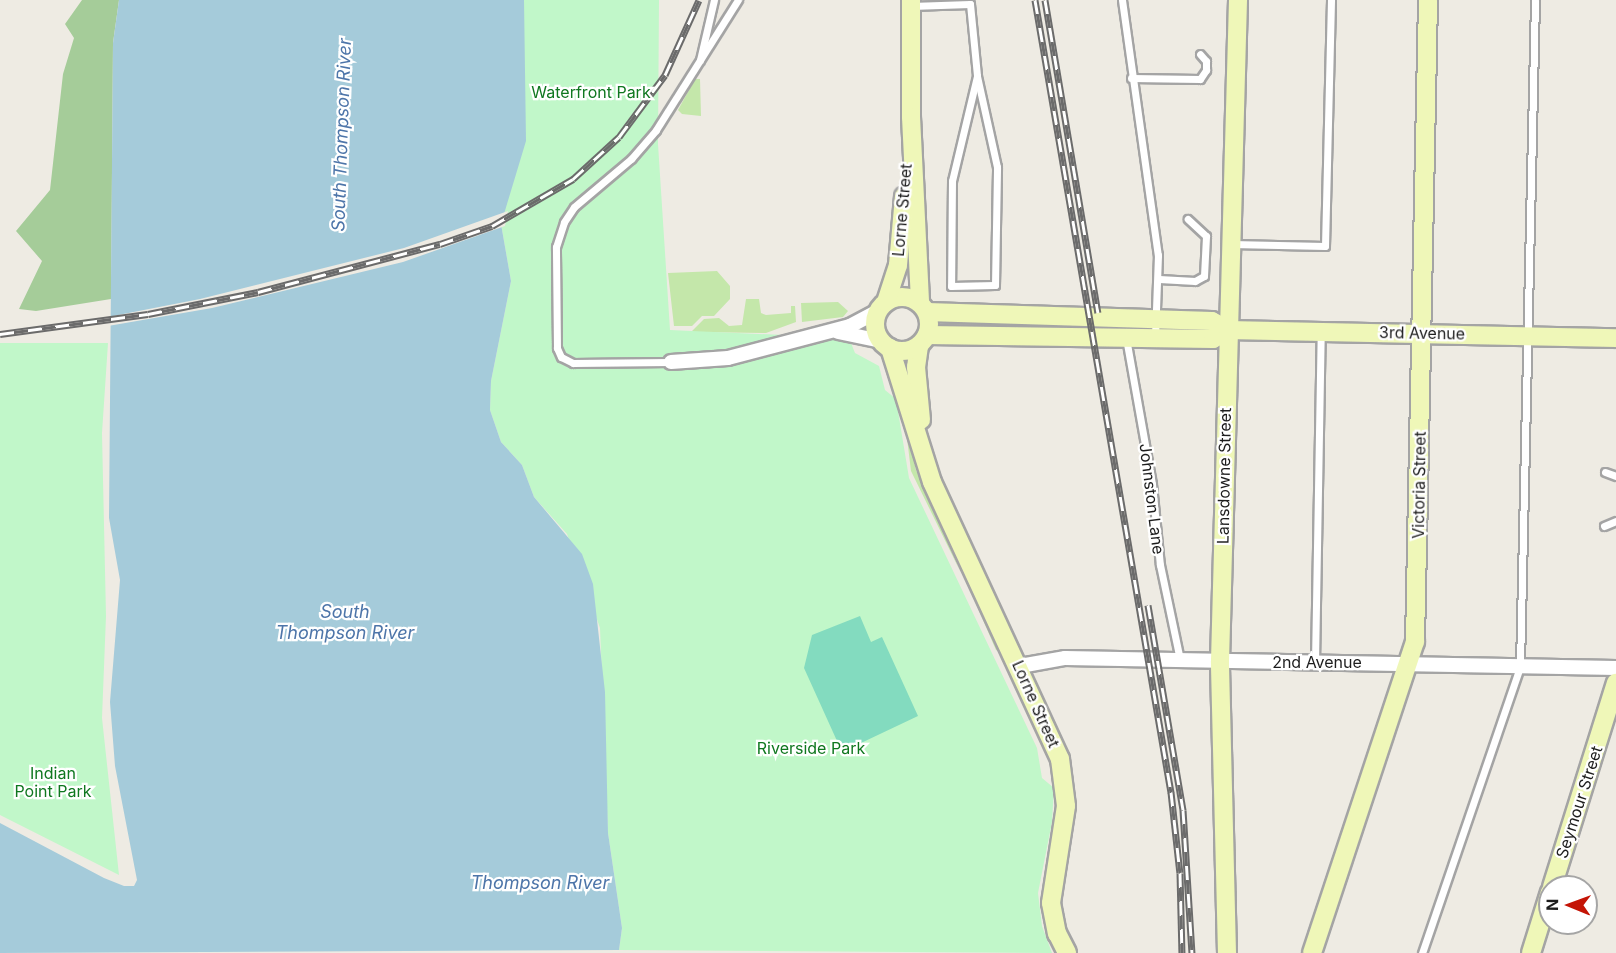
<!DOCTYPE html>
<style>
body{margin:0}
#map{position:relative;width:1616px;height:953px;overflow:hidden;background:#eeebe3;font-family:Inter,sans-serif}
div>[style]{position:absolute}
.grass>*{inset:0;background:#c4e7aa}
.forest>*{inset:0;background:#a5cc99}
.park>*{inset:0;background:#c1f7c9}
.pitch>*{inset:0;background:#83dbbf}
.water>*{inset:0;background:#a5cbda}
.pier>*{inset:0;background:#eeebe3}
.roads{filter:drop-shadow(2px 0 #a4a4a4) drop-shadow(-2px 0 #a4a4a4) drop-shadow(0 2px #a4a4a4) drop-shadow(0 -2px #a4a4a4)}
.lane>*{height:7px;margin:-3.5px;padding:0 3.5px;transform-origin:3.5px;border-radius:3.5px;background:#fff}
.street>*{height:14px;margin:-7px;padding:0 7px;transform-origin:7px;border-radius:7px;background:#fff}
.secondary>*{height:18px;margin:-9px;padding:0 9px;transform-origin:9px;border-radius:9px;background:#eff7b8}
.secondary>.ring{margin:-9px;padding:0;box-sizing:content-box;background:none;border:18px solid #eff7b8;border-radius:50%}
.rail>*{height:7px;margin-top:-3.5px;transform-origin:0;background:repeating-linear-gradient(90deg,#fff 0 14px,#6b6b6b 0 28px);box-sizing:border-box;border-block:2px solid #6b6b6b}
span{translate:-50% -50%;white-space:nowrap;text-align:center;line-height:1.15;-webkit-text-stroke:4.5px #fff;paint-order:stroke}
.park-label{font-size:16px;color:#0f771f}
.street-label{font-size:16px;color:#1d1d1d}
.water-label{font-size:18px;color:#4d75a9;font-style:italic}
.north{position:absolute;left:1538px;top:875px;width:60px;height:60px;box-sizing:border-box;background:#fff;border:2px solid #a5a5a5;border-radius:50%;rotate:271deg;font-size:16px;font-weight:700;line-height:24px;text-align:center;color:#1d1d1d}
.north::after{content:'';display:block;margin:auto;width:21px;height:27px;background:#c41406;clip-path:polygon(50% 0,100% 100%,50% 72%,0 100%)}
</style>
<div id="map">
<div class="grass">
<div style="clip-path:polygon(695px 79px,700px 79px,701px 116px,682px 114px,678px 110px)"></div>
<div style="clip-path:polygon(717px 271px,730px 286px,730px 299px,714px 316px,702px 316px,692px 326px,674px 326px,668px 273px)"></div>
<div style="clip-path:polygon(746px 299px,759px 299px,761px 313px,766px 315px,791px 313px,791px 306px,795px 306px,796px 322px,766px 333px,691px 332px,704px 319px,719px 318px,729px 326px,742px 325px)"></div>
<div style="clip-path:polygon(838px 302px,848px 311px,843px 317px,802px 322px,801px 303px)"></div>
<div style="clip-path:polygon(905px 422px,916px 470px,961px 573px,911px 471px)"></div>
<div style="clip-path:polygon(973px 597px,976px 599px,1001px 653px,996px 650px)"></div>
</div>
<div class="forest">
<div style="clip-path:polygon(82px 0,119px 0,113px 43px,111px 299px,36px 311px,19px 309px,42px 261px,16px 231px,50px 190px,63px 74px,74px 38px,65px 24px)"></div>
</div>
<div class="park">
<div style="clip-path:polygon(524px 0,659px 0,658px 144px,670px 330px,849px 338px,855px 353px,879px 366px,885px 390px,896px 399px,909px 478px,1037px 748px,1042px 778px,1054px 788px,1052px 822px,1038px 893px,1042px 926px,1052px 953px,619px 950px,622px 928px,608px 833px,600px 628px,567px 534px,534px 497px,522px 465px,501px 442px,490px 410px,491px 381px,511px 281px,501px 224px)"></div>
<div style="clip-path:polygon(0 343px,108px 343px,102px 433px,106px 616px,102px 718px,119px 875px,0 815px)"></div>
</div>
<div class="pitch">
<div style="clip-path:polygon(860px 616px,871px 642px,882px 637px,918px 716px,842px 752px,804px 668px,812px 635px)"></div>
</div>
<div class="water">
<div style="clip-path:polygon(119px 0,524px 0,526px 141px,501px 224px,511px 281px,491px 381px,490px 410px,501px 442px,522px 465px,534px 497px,582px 554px,593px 584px,605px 692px,608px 833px,622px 928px,619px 950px,0 953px,0 823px,104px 878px,124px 886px,134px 886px,137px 880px,115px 766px,110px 702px,120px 580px,109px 518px,113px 43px)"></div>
</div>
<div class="pier">
<div style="clip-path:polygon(508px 211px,505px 226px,403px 262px,212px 308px,108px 326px,108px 317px,200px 299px,404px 248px)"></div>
</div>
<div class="roads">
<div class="lane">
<div style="left:1122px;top:0;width:258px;rotate:82deg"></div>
<div style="left:1158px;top:255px;width:83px;rotate:92.1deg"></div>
<div style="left:911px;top:6px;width:59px;rotate:-1.9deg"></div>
<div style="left:970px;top:4px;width:72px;rotate:84.4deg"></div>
<div style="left:977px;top:76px;width:108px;rotate:103.4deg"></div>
<div style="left:952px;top:181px;width:105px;rotate:90.5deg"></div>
<div style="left:951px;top:286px;width:44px;rotate:-1.3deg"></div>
<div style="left:995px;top:285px;width:118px;rotate:-89deg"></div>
<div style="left:997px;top:167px;width:93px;rotate:-102.4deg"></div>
<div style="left:700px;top:60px;width:62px;rotate:-76.9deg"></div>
<div style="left:1131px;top:78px;width:69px;rotate:0.8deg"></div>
<div style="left:1200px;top:79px;width:11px;rotate:-56deg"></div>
<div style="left:1206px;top:70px;width:9px;rotate:-90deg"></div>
<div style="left:1206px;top:61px;width:9px;rotate:-131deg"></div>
<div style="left:1231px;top:244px;width:94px;rotate:1.2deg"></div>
<div style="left:1325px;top:246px;width:246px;rotate:-88.6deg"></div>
<div style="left:1159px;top:279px;width:36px;rotate:3deg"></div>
<div style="left:1195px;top:281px;width:10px;rotate:-29deg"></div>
<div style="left:1204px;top:276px;width:40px;rotate:-87.1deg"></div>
<div style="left:1206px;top:236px;width:25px;rotate:-137deg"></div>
<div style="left:1126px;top:338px;width:148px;rotate:79.9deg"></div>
<div style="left:1152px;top:484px;width:81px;rotate:84.4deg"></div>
<div style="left:1160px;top:565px;width:97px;rotate:78.1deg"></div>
<div style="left:671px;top:362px;width:98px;rotate:179.4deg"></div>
<div style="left:573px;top:363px;width:13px;rotate:-153deg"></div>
<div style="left:561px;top:357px;width:10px;rotate:-114deg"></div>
<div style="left:557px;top:348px;width:101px;rotate:-90.6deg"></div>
<div style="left:556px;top:247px;width:26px;rotate:-72deg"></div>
<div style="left:564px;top:222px;width:18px;rotate:-56deg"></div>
<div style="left:574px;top:207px;width:75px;rotate:-40.1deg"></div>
<div style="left:631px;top:159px;width:38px;rotate:-49deg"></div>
<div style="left:656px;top:130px;width:154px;rotate:-57.8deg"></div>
<div style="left:1605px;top:472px;width:12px;rotate:20deg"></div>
<div style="left:1604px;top:526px;width:13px;rotate:-23deg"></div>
<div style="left:1315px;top:662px;width:328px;rotate:-89deg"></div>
<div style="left:1422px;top:953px;width:303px;rotate:-71.1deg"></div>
<div style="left:1520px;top:666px;width:666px;rotate:-88.71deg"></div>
</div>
<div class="street">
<div style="left:838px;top:332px;width:44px;rotate:11.8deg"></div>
<div style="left:671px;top:362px;width:57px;rotate:-4deg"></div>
<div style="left:728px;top:358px;width:126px;rotate:-14.7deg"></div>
<div style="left:850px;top:326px;width:32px;rotate:-28deg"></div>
<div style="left:1020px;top:666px;width:46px;rotate:-10.1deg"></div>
<div style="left:1065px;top:658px;width:551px;rotate:1.04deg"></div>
</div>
<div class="secondary">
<div style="left:911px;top:0;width:117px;rotate:90deg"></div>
<div style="left:911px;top:117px;width:186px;rotate:87.2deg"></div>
<div class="ring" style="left:875px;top:297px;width:36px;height:36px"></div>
<div style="left:886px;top:302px;width:39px;rotate:-72deg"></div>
<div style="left:898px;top:265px;width:69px;rotate:-85deg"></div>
<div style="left:927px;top:312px;width:285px;rotate:1.8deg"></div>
<div style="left:1212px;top:321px;width:18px;rotate:29deg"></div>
<div style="left:1228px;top:330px;width:388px;rotate:1.2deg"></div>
<div style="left:927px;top:335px;width:286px;rotate:0.8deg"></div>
<div style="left:1213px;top:339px;width:17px;rotate:-31deg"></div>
<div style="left:919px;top:346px;width:21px;rotate:98deg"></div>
<div style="left:916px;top:367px;width:53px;rotate:84.6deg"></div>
<div style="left:890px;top:348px;width:140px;rotate:72.6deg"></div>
<div style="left:932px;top:482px;width:305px;rotate:65.2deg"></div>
<div style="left:1060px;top:759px;width:47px;rotate:82.7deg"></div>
<div style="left:1066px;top:806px;width:98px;rotate:98.8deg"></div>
<div style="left:1051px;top:903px;width:31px;rotate:79deg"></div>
<div style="left:1057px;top:933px;width:22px;rotate:63deg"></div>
<div style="left:1552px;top:887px;width:214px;rotate:-72.6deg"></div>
<div style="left:1227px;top:953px;width:292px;rotate:-91.4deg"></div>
<div style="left:1220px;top:661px;width:661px;rotate:-88.44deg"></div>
<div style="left:1312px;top:953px;width:328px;rotate:-71.7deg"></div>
<div style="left:1415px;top:642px;width:642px;rotate:-88.84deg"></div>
<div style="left:1531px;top:953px;width:64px;rotate:-72.7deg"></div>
</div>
</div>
<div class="rail">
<div style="left:1035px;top:0;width:804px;rotate:80.26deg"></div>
<div style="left:1171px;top:792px;width:81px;rotate:83.7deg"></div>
<div style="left:1180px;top:873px;width:80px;rotate:88.6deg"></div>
<div style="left:1045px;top:0;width:317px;rotate:80.4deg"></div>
<div style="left:0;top:334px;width:149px;rotate:-7.7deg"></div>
<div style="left:148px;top:314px;width:112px;rotate:-11.3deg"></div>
<div style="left:258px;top:292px;width:188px;rotate:-14.8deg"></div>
<div style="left:440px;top:244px;width:55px;rotate:-19.1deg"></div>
<div style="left:492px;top:226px;width:94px;rotate:-30.1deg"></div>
<div style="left:573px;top:179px;width:62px;rotate:-42.4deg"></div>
<div style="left:619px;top:137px;width:77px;rotate:-53.4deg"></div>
<div style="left:665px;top:75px;width:82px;rotate:-65.6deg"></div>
<div style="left:1148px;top:605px;width:208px;rotate:80.3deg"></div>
<div style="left:1183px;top:810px;width:143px;rotate:86.4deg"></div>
</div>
<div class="park-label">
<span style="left:591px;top:92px">Waterfront Park</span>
<span style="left:811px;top:748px">Riverside Park</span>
<span style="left:53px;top:782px">Indian<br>Point Park</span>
</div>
<div class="street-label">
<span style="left:902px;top:210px;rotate:-85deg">Lorne Street</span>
<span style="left:1422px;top:333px;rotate:1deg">3rd Avenue</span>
<span style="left:1224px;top:476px;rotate:-89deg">Lansdowne Street</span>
<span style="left:1419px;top:485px;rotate:-89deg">Victoria Street</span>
<span style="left:1152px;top:499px;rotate:83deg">Johnston Lane</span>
<span style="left:1317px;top:662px">2nd Avenue</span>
<span style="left:1036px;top:704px;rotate:66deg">Lorne Street</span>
<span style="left:1579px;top:802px;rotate:-72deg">Seymour Street</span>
</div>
<div class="water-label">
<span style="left:342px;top:135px;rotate:-88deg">South Thompson River</span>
<span style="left:345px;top:623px">South<br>Thompson River</span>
<span style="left:540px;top:883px">Thompson River</span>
</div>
<div class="north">N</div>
</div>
